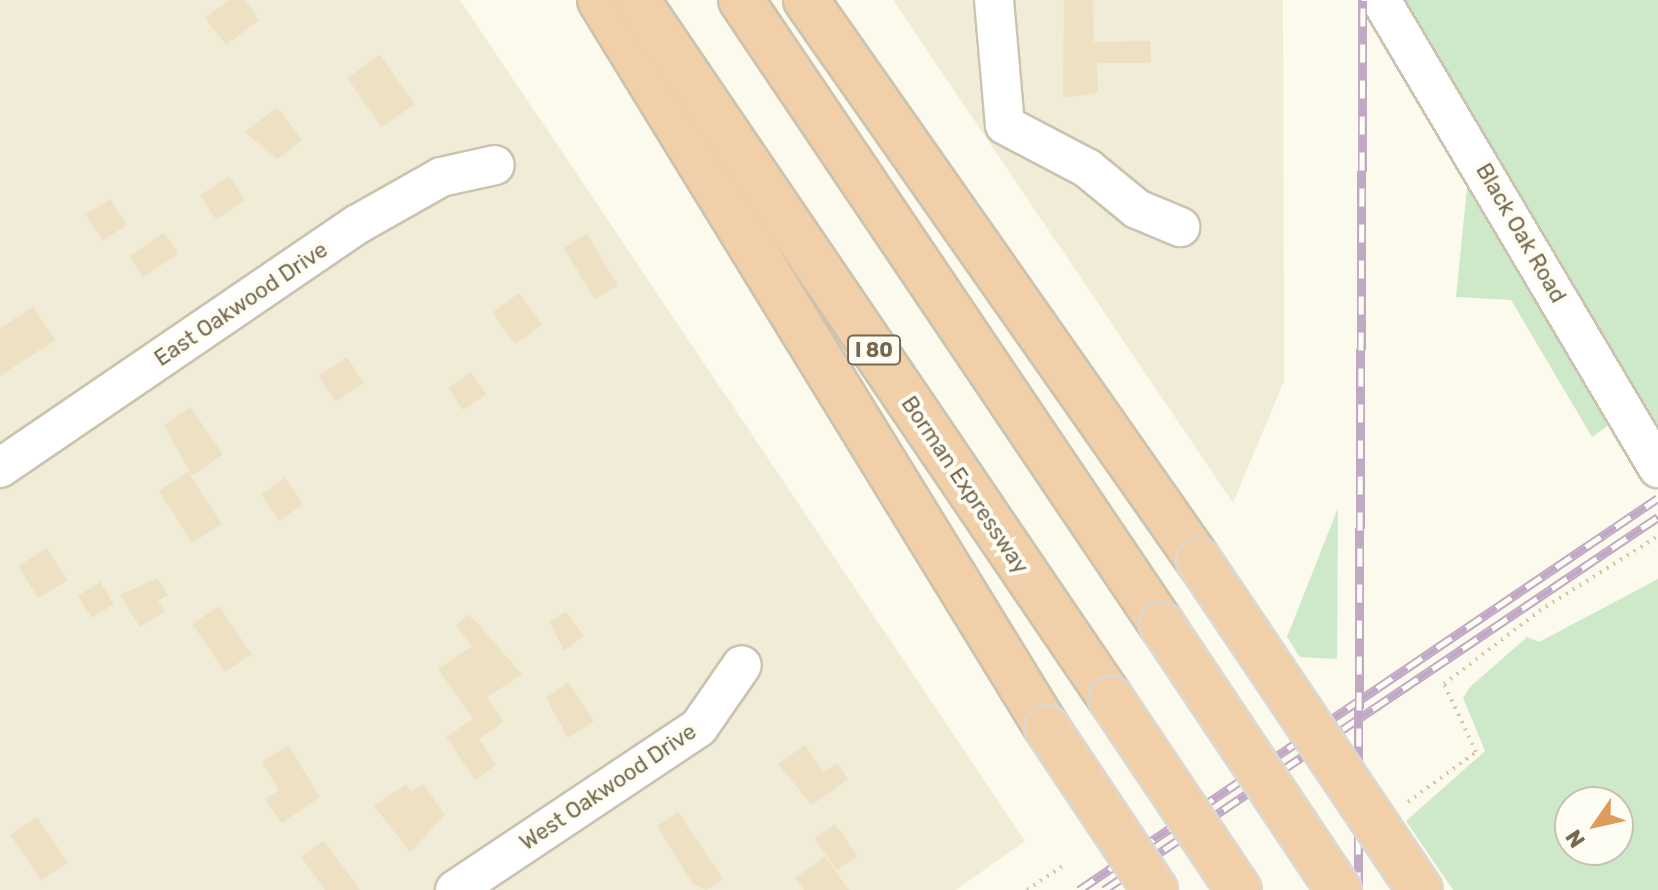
<!DOCTYPE html>
<style>
body{margin:0}
#map{position:relative;width:1658px;height:890px;overflow:hidden;background:#fcfaec;font-family:Rubik,sans-serif}
div>[style]{position:absolute}
.residential>*{inset:0;background:#f0ecd8}
.green>*{inset:0;background:#cee9ca}
.building>*{inset:0;background:#eee0c3;transform-origin:0 0}
.path>*{height:4px;margin-top:-2px;transform-origin:0;background:repeating-linear-gradient(90deg,#d5c6a8 0 2px,transparent 0 8px)}
.roads{filter:drop-shadow(2px 0 #ccc3af) drop-shadow(-2px 0 #ccc3af) drop-shadow(0 2px #ccc3af) drop-shadow(0 -2px #ccc3af)}
.minor>*{height:38px;margin:-19px;padding:0 19px;transform-origin:19px;border-radius:19px;background:#fff}
.highway>*{height:44px;margin:-22px;padding:0 22px;transform-origin:22px;border-radius:22px;background:#f1cfa8}
.rail>*{height:9px;margin-top:-4.5px;transform-origin:0;background:repeating-linear-gradient(90deg,#fefdf3 0 18px,#c1a9c6 0 36px);box-sizing:border-box;border-block:2px solid #c1a9c6}
.bridges{filter:drop-shadow(2px 0 #dbd8d2) drop-shadow(-2px 0 #dbd8d2) drop-shadow(0 2px #dbd8d2) drop-shadow(0 -2px #dbd8d2)}
.highway-bridge>*{height:44px;margin:-22px;padding:0 22px;transform-origin:22px;border-radius:22px;background:#f1cfa8}
span{translate:-50% -50%;white-space:nowrap;text-align:center;line-height:1.15;-webkit-text-stroke:8px #fefdf3;paint-order:stroke}
.shield-label span{padding:2px 6px;background:#fefdf3;border:2px solid;border-radius:6px;-webkit-text-stroke-width:0}
.shield-label{font-size:20px;color:#766850;font-weight:700}
.street-label{font-size:22px;color:#766850}
.north{position:absolute;left:1554px;top:786px;width:80px;height:80px;box-sizing:border-box;background:#fefdf3;border:2px solid #c8c1b2;border-radius:50%;rotate:236deg;font-size:22px;font-weight:700;line-height:32px;text-align:center;color:#766850}
.north::after{content:'';display:block;margin:auto;width:28px;height:36px;background:#dd9c5a;clip-path:polygon(50% 0,100% 100%,50% 72%,0 100%)}
</style>
<div id="map">
<div class="residential">
<div style="clip-path:polygon(0 0,460px 0,1025px 841px,956px 890px,0 890px)"></div>
<div style="clip-path:polygon(893px 0,1283px 0,1284px 381px,1233px 503px)"></div>
</div>
<div class="green">
<div style="clip-path:polygon(1396px 0,1658px 0,1658px 439px,1492px 146px)"></div>
<div style="clip-path:polygon(1470px 158px,1610px 409px,1609px 425px,1592px 437px,1511px 300px,1456px 297px)"></div>
<div style="clip-path:polygon(1338px 508px,1337px 659px,1300px 657px,1287px 637px)"></div>
<div style="clip-path:polygon(evenodd,1658px 579px,1658px 890px,1453px 890px,1406px 821px,1485px 751px,1463px 698px,1470px 687px,1527px 637px,1539px 642px,1658px 579px,1570px 802px,1618px 802px,1618px 850px,1570px 850px,1570px 802px)"></div>
</div>
<div class="building">
<div style="clip-path:polygon(229px 0,245px 0,259px 20px,226px 45px,205px 18px)"></div>
<div style="clip-path:polygon(1064px 0,1093px 0,1094px 42px,1150px 41px,1151px 63px,1097px 63px,1098px 93px,1063px 98px)"></div>
<div style="left:380px;top:55px;width:60px;height:40px;rotate:55deg"></div>
<div style="clip-path:polygon(277px 107px,302px 140px,277px 159px,245px 132px)"></div>
<div style="left:229px;top:176px;width:29px;height:35px;rotate:56deg"></div>
<div style="left:110px;top:199px;width:31px;height:29px;rotate:57deg"></div>
<div style="left:164px;top:233px;width:25px;height:42px;rotate:56deg"></div>
<div style="left:587px;top:234px;width:60px;height:27px;rotate:59deg"></div>
<div style="left:519px;top:293px;width:39px;height:33px;rotate:54deg"></div>
<div style="clip-path:polygon(33px 307px,55px 340px,0 376px,0 328px)"></div>
<div style="left:347px;top:357px;width:31px;height:34px;rotate:57deg"></div>
<div style="left:471px;top:372px;width:27px;height:28px;rotate:56deg"></div>
<div style="clip-path:polygon(190px 407px,223px 454px,192px 476px,164px 425px)"></div>
<div style="left:188px;top:472px;width:62px;height:35px;rotate:57deg"></div>
<div style="left:285px;top:478px;width:32px;height:29px;rotate:55deg"></div>
<div style="left:47px;top:548px;width:38px;height:34px;rotate:58deg"></div>
<div style="clip-path:polygon(157px 578px,168px 595px,158px 601px,165px 612px,140px 627px,120px 595px)"></div>
<div style="left:100px;top:582px;width:26px;height:26px;rotate:58deg"></div>
<div style="left:219px;top:606px;width:58px;height:32px;rotate:56deg"></div>
<div style="clip-path:polygon(566px 611px,584px 636px,564px 651px,550px 622px)"></div>
<div style="clip-path:polygon(469px 614px,522px 674px,487px 697px,504px 722px,479px 739px,496px 765px,475px 780px,446px 737px,473px 719px,438px 669px,472px 646px,456px 626px)"></div>
<div style="clip-path:polygon(568px 682px,594px 721px,568px 738px,546px 698px)"></div>
<div style="clip-path:polygon(288px 745px,320px 797px,282px 823px,265px 799px,279px 790px,262px 762px)"></div>
<div style="clip-path:polygon(805px 745px,824px 772px,837px 763px,848px 779px,812px 805px,778px 764px)"></div>
<div style="clip-path:polygon(406px 784px,411px 792px,423px 784px,445px 815px,410px 852px,374px 806px)"></div>
<div style="clip-path:polygon(678px 812px,723px 879px,706px 890px,693px 884px,657px 826px)"></div>
<div style="left:37px;top:817px;width:55px;height:32px;rotate:56deg"></div>
<div style="left:835px;top:824px;width:39px;height:25px;rotate:55deg"></div>
<div style="clip-path:polygon(324px 841px,360px 890px,325px 890px,301px 857px)"></div>
<div style="clip-path:polygon(825px 856px,849px 890px,804px 890px,795px 878px)"></div>
</div>
<div class="path">
<div style="left:1408px;top:802px;width:84px;rotate:-36.3deg"></div>
<div style="left:1476px;top:752px;width:75px;rotate:-115.2deg"></div>
<div style="left:1444px;top:684px;width:120px;rotate:-37.5deg"></div>
<div style="left:1539px;top:611px;width:141px;rotate:-32.2deg"></div>
<div style="left:1027px;top:890px;width:45px;rotate:-34deg"></div>
</div>
<div class="roads">
<div class="minor">
<div style="left:994px;top:0;width:125px;rotate:85deg"></div>
<div style="left:1005px;top:125px;width:93px;rotate:27.7deg"></div>
<div style="left:1087px;top:168px;width:65px;rotate:39.4deg"></div>
<div style="left:1137px;top:209px;width:47px;rotate:22.7deg"></div>
<div style="left:1381px;top:0;width:544px;rotate:59.38deg"></div>
<div style="left:0;top:468px;width:433px;rotate:-34.3deg"></div>
<div style="left:358px;top:224px;width:95px;rotate:-29.5deg"></div>
<div style="left:441px;top:177px;width:55px;rotate:-12.5deg"></div>
<div style="left:455px;top:890px;width:293px;rotate:-33.7deg"></div>
<div style="left:699px;top:727px;width:75px;rotate:-55.3deg"></div>
</div>
<div class="highway">
<div style="left:600px;top:0;width:854px;rotate:58.45deg"></div>
<div style="left:637px;top:0;width:845px;rotate:55.86deg"></div>
<div style="left:741px;top:0;width:754px;rotate:56.04deg"></div>
<div style="left:806px;top:0;width:685px;rotate:54.99deg"></div>
</div>
</div>
<div class="rail">
<div style="left:1079px;top:890px;width:699px;rotate:-34.1deg"></div>
<div style="left:1104px;top:890px;width:668px;rotate:-33.95deg"></div>
<div style="left:1358px;top:890px;width:890px;rotate:-89.68deg"></div>
</div>
<div class="bridges">
<div class="highway-bridge">
<div style="left:1199px;top:561px;width:396px;rotate:56.1deg"></div>
<div style="left:1162px;top:625px;width:319px;rotate:56.3deg"></div>
<div style="left:1111px;top:699px;width:230px;rotate:56.2deg"></div>
<div style="left:1047px;top:728px;width:195px;rotate:56.3deg"></div>
</div>
</div>
<div class="shield-label">
<span style="left:874px;top:350px">I 80</span>
</div>
<div class="street-label">
<span style="left:1521px;top:233px;rotate:60deg">Black Oak Road</span>
<span style="left:241px;top:304px;rotate:-34deg">East Oakwood Drive</span>
<span style="left:965px;top:485px;rotate:56deg">Borman Expressway</span>
<span style="left:608px;top:787px;rotate:-34deg">West Oakwood Drive</span>
</div>
<div class="north">N</div>
</div>
